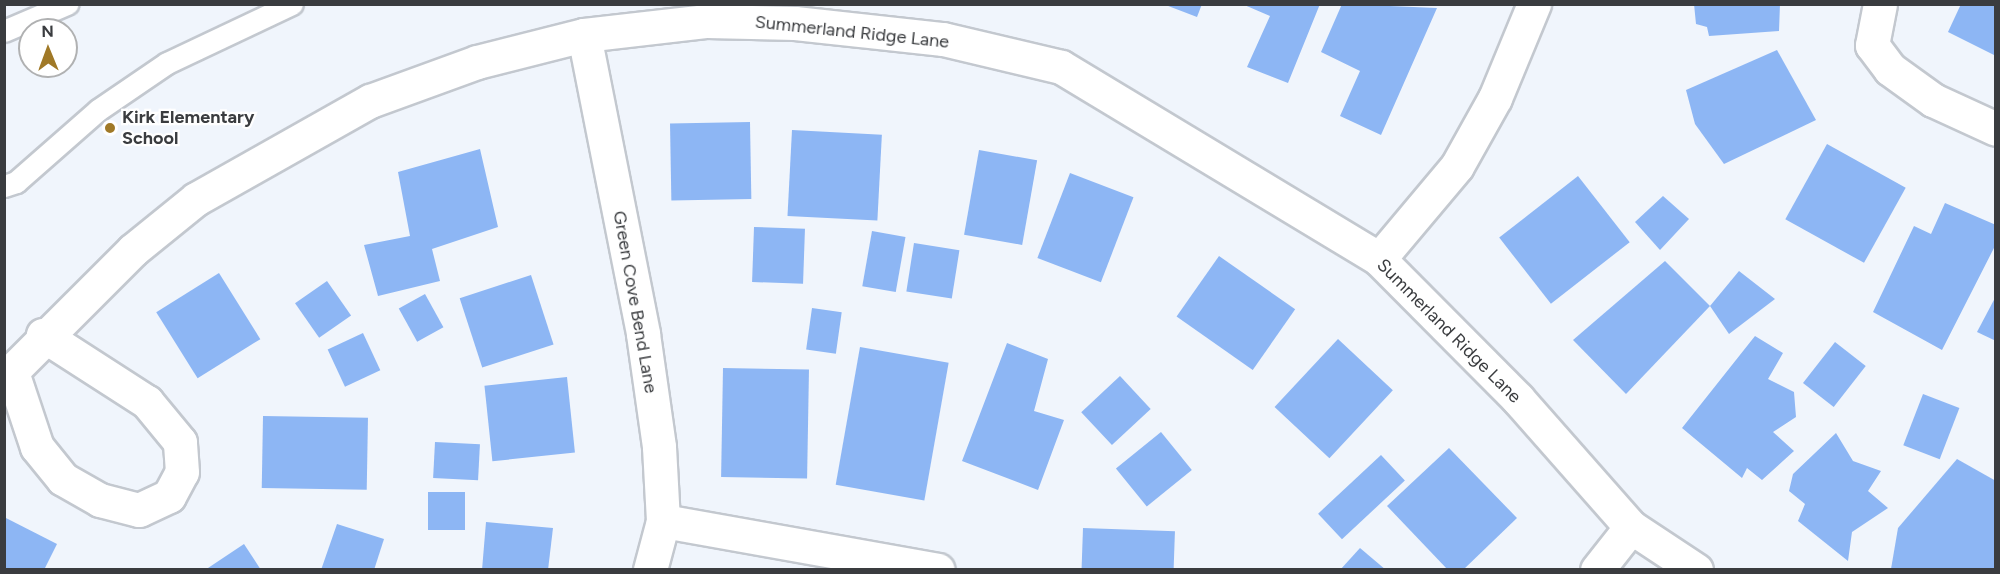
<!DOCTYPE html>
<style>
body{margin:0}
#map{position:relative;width:2000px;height:574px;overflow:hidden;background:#f0f5fc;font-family:Figtree,sans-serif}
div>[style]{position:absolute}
.building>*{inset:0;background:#8db6f4;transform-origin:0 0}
.roads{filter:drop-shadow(2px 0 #c3c8cf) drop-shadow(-2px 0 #c3c8cf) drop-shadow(0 2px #c3c8cf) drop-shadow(0 -2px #c3c8cf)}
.lane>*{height:21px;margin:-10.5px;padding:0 10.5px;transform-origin:10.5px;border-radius:10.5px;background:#fff}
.street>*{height:33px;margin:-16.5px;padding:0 16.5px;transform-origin:16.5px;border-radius:16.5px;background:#fff}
.dots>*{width:16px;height:16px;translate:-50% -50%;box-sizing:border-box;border:3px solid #fff;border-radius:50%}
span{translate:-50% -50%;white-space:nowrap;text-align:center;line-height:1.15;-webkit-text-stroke:4.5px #fff;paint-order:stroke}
.street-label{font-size:18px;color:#3a3c3f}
.poi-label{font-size:18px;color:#3a3c3f;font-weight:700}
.left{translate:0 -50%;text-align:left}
.frame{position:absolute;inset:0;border:6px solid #3a3c3f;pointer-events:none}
.north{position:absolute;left:18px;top:18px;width:60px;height:60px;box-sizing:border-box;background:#fff;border:2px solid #b0b1b2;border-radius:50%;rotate:359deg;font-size:16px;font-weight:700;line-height:24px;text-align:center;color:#3a3c3f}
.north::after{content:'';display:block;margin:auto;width:21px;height:27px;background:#a07927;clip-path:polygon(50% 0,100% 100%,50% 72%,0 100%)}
</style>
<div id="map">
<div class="building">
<div style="clip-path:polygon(1163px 4px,1202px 4px,1197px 17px)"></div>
<div style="clip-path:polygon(1242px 4px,1320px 4px,1288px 83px,1247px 67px,1270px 16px)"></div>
<div style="clip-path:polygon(1342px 4px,1437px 8px,1381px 135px,1340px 116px,1360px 71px,1321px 52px)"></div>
<div style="clip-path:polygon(1694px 4px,1780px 4px,1779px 31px,1709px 36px,1707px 27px,1696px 24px)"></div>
<div style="clip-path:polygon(1961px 4px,1996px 4px,1996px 56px,1948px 32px)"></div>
<div style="clip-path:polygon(1777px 50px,1816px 120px,1724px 164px,1695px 124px,1686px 90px)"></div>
<div style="left:750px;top:122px;width:77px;height:80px;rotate:89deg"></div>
<div style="left:792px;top:130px;width:90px;height:86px;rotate:3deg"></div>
<div style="left:1827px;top:144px;width:90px;height:86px;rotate:29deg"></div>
<div style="clip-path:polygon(480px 149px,498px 227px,432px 249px,440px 281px,378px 296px,364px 245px,410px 236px,398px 172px)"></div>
<div style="left:979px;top:150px;width:59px;height:86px;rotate:10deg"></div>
<div style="left:1070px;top:173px;width:68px;height:91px;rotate:21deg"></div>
<div style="left:1578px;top:176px;width:84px;height:100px;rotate:52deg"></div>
<div style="clip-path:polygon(1663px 196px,1689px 219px,1660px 250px,1635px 222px)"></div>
<div style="clip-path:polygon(1945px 203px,1996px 225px,1996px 244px,1942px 350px,1873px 312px,1914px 226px,1931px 234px)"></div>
<div style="left:754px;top:227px;width:51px;height:55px;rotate:2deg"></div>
<div style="left:872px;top:231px;width:34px;height:56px;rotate:10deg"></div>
<div style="left:914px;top:243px;width:46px;height:49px;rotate:9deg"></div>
<div style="left:1219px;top:256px;width:93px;height:74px;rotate:35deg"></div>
<div style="clip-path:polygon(1665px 261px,1710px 306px,1626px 394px,1573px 340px)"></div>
<div style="clip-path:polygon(1739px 271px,1775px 299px,1729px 334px,1710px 306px)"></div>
<div style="left:219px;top:273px;width:78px;height:74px;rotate:58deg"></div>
<div style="left:531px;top:275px;width:73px;height:75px;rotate:72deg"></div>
<div style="left:327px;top:281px;width:42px;height:39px;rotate:55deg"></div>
<div style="left:425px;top:294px;width:38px;height:30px;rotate:61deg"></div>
<div style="clip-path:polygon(1996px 296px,1996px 341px,1977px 332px)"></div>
<div style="left:812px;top:308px;width:30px;height:42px;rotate:8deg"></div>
<div style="left:363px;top:333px;width:41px;height:39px;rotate:65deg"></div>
<div style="clip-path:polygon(1755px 336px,1783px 353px,1768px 379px,1794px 392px,1796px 417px,1773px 432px,1794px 451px,1762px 480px,1747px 468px,1742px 478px,1682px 428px)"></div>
<div style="left:1338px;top:339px;width:75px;height:93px;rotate:43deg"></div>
<div style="left:1835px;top:342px;width:39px;height:52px;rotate:38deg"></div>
<div style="clip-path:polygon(1007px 343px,1048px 359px,1034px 411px,1064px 420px,1038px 490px,962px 461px)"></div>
<div style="left:860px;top:347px;width:90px;height:140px;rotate:10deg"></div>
<div style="left:723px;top:368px;width:86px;height:109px;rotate:1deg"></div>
<div style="left:1120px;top:376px;width:45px;height:53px;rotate:47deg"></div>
<div style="left:567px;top:377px;width:76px;height:83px;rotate:84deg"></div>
<div style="left:1923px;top:394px;width:39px;height:55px;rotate:21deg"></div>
<div style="left:263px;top:416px;width:105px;height:72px;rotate:1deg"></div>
<div style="left:1161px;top:432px;width:49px;height:58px;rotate:51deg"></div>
<div style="clip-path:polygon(1836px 433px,1853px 461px,1881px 471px,1868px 491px,1888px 508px,1852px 532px,1848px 561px,1798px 521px,1805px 504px,1789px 491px,1793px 474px)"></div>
<div style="left:435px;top:442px;width:45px;height:36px;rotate:3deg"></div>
<div style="clip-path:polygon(1449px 448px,1517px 518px,1463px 570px,1448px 570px,1387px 506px)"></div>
<div style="left:1381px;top:455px;width:35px;height:86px;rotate:47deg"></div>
<div style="clip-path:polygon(1957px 459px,1996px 481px,1996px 570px,1891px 569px,1898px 528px)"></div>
<div style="left:428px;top:492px;width:37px;height:38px"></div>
<div style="clip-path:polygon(4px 517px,57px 544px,44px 570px,4px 570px)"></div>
<div style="clip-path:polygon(486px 522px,553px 528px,548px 570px,482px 570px)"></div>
<div style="clip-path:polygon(337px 524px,384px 539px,374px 570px,321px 570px)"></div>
<div style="left:1083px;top:528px;width:92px;height:42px;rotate:2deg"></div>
<div style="clip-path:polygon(244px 544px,261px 570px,205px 570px)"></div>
<div style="clip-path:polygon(1360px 548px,1386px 570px,1340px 570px)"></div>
</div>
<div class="roads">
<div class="lane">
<div style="left:4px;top:31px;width:69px;rotate:-23.2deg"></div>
<div style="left:4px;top:186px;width:13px;rotate:-18deg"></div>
<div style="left:16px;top:182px;width:109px;rotate:-41.3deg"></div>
<div style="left:98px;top:110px;width:83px;rotate:-34.3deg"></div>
<div style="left:167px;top:63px;width:138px;rotate:-25.3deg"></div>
</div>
<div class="street">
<div style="left:1880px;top:4px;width:42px;rotate:101deg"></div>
<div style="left:1872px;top:45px;width:30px;rotate:53deg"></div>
<div style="left:1890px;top:69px;width:53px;rotate:35.8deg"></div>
<div style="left:1933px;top:100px;width:69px;rotate:24.7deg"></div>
<div style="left:584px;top:35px;width:305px;rotate:78.8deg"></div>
<div style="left:643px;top:334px;width:114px;rotate:81.9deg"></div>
<div style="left:659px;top:447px;width:74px;rotate:86.9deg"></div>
<div style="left:663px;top:521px;width:51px;rotate:104.9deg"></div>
<div style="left:1379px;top:259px;width:121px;rotate:-50deg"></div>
<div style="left:1457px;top:166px;width:78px;rotate:-60.8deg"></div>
<div style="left:1495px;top:98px;width:102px;rotate:-67.5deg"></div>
<div style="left:12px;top:372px;width:79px;rotate:71.6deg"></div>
<div style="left:37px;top:447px;width:41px;rotate:50.9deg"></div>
<div style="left:63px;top:479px;width:43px;rotate:29.6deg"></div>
<div style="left:100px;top:500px;width:40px;rotate:14.4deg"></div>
<div style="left:139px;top:510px;width:33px;rotate:-25deg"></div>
<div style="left:169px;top:496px;width:27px;rotate:-62deg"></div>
<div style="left:182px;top:472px;width:30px;rotate:-94deg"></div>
<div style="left:180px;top:442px;width:52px;rotate:-129.5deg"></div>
<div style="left:147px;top:402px;width:124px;rotate:-147.2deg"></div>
<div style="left:4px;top:379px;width:182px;rotate:-45deg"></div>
<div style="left:133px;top:250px;width:81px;rotate:-39deg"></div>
<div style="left:196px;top:199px;width:200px;rotate:-29.4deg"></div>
<div style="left:370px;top:101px;width:114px;rotate:-20deg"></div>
<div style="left:477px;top:62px;width:110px;rotate:-14.2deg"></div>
<div style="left:584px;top:35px;width:124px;rotate:-6.5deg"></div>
<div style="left:707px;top:21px;width:88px;rotate:1.3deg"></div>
<div style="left:795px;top:23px;width:149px;rotate:6.2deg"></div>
<div style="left:943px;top:39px;width:121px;rotate:13.3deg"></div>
<div style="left:1061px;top:67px;width:371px;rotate:31.1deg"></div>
<div style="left:1379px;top:259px;width:197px;rotate:45.2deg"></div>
<div style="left:1518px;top:399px;width:171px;rotate:48.6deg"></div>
<div style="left:1631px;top:527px;width:78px;rotate:33.5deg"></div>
<div style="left:663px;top:521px;width:279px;rotate:10.1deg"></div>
<div style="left:1597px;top:570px;width:55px;rotate:-51.7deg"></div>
</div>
</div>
<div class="dots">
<div style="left:110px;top:128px;background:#a07927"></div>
</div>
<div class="street-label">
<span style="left:852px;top:32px;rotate:6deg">Summerland Ridge Lane</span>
<span style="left:635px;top:302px;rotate:80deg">Green Cove Bend Lane</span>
<span style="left:1449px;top:331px;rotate:45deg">Summerland Ridge Lane</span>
</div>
<div class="poi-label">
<span class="left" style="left:122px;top:128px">Kirk Elementary<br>School</span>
</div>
<div class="frame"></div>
<div class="north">N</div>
</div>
